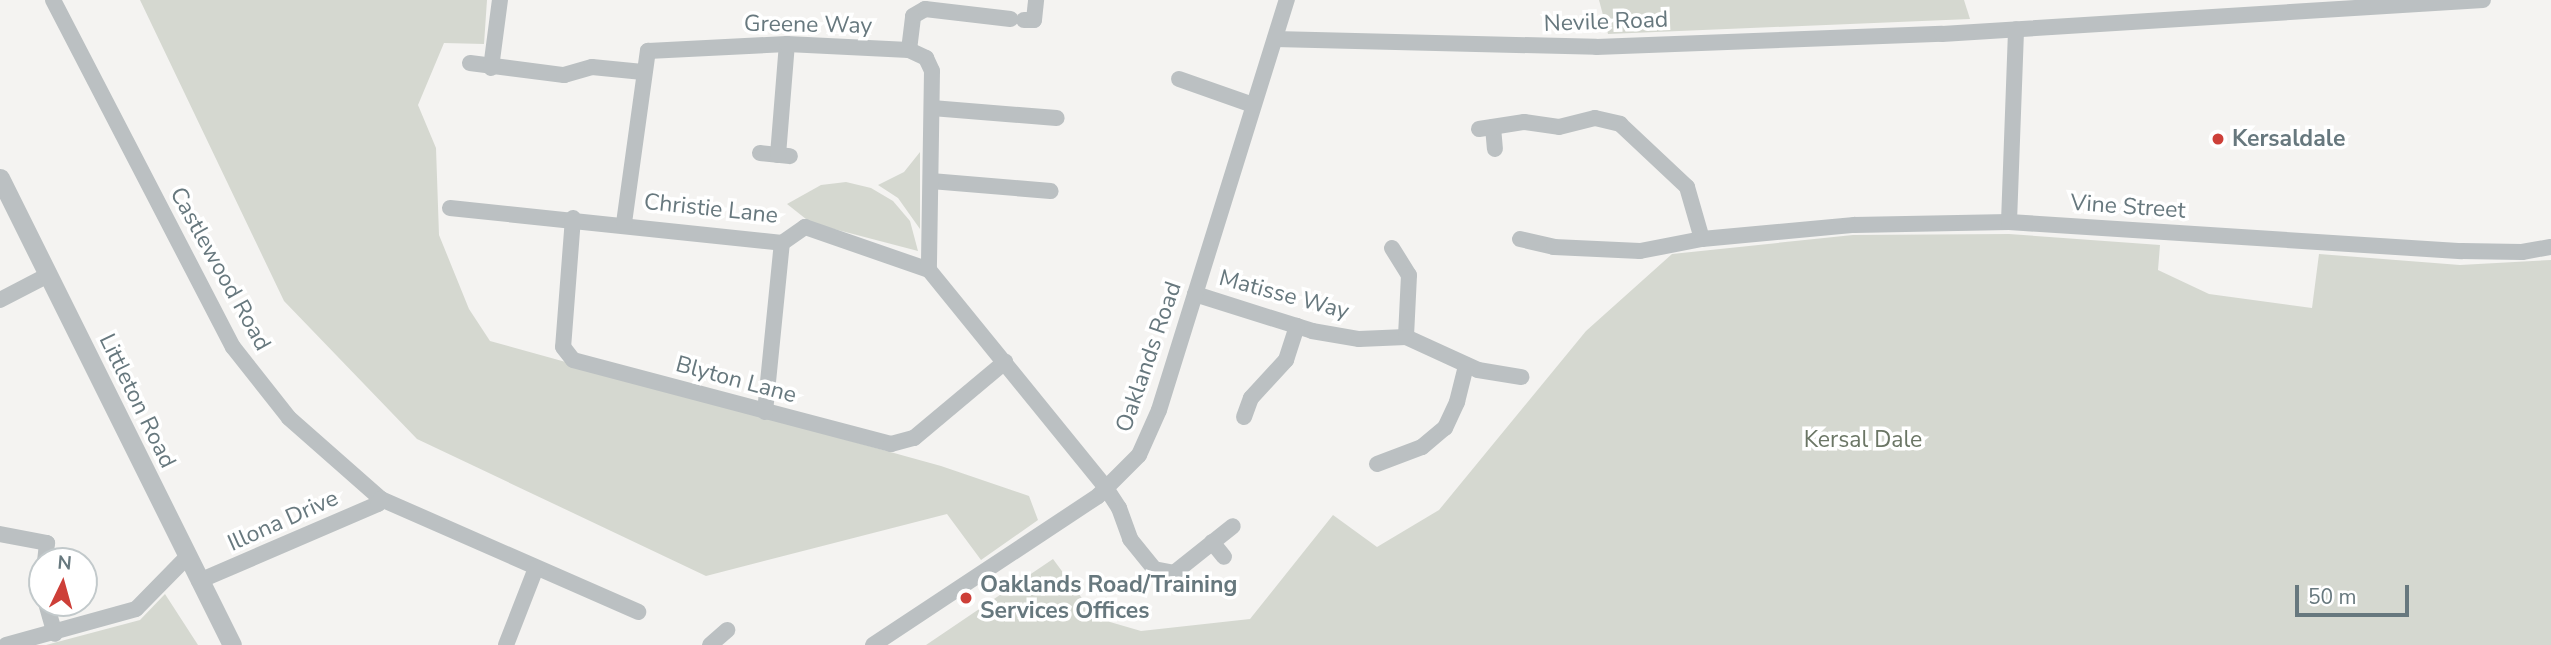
<!DOCTYPE html>
<style>
body{margin:0}
#map{position:relative;width:2551px;height:645px;overflow:hidden;background:#f4f3f1;font-family:"Nunito Sans",sans-serif}
div>[style]{position:absolute}
.green>*{inset:0;background:#d5d8d0}
.minor>*{height:16px;margin:-8px;padding:0 8px;transform-origin:8px;border-radius:8px;background:#bbc0c2}
.tertiary>*{height:19px;margin:-9.5px;padding:0 9.5px;transform-origin:9.5px;border-radius:9.5px;background:#bbc0c2}
.dots>*{width:19px;height:19px;translate:-50% -50%;box-sizing:border-box;border:4px solid #fff;border-radius:50%}
span{translate:-50% -50%;white-space:nowrap;text-align:center;line-height:1.15;-webkit-text-stroke:7px #fff;paint-order:stroke}
.street-label{font-size:23px;color:#67787e}
.poi-label{font-size:23px;color:#67787e;font-weight:700}
.left{translate:0 -50%;text-align:left}
.park-label{font-size:23px;color:#6b7665}
.north{position:absolute;left:28px;top:547px;width:70px;height:70px;box-sizing:border-box;background:#fff;border:2px solid #c2c9cb;border-radius:50%;rotate:5deg;font-size:19px;font-weight:700;line-height:28px;text-align:center;color:#67787e}
.north::after{content:'';display:block;margin:auto;width:24px;height:32px;background:#cd3f38;clip-path:polygon(50% 0,100% 100%,50% 72%,0 100%)}
.scale{position:absolute;left:2295px;top:585px;width:114px;height:32px;box-sizing:border-box;border:4px solid #67787e;border-top:0;padding-left:9px;font-size:21px;line-height:24px;white-space:nowrap;color:#67787e;-webkit-text-stroke:5px #fff;paint-order:stroke}
</style>
<div id="map">
<div class="green">
<div style="clip-path:polygon(140px 0,487px 0,484px 44px,444px 43px,418px 105px,436px 148px,439px 235px,469px 309px,490px 341px,941px 466px,1029px 496px,1038px 520px,981px 560px,947px 514px,706px 576px,417px 439px,284px 301px)"></div>
<div style="clip-path:polygon(1599px 0,1964px 0,1970px 19px,1608px 34px)"></div>
<div style="clip-path:polygon(920px 152px,920px 229px,898px 198px,878px 185px,904px 172px)"></div>
<div style="clip-path:polygon(846px 182px,871px 188px,893px 201px,910px 221px,918px 251px,811px 223px,787px 204px,821px 185px)"></div>
<div style="clip-path:polygon(2009px 234px,2160px 245px,2158px 270px,2209px 294px,2312px 308px,2319px 254px,2460px 265px,2551px 260px,2551px 645px,926px 645px,1053px 559px,1084px 601px,1110px 622px,1141px 631px,1250px 619px,1333px 515px,1377px 547px,1439px 510px,1586px 331px,1672px 254px,1853px 235px)"></div>
<div style="clip-path:polygon(165px 594px,198px 645px,46px 645px,140px 620px)"></div>
</div>
<div class="minor">
<div style="left:53px;top:0;width:391px;rotate:62.6deg"></div>
<div style="left:233px;top:347px;width:90px;rotate:51.7deg"></div>
<div style="left:289px;top:418px;width:123px;rotate:41.4deg"></div>
<div style="left:381px;top:499px;width:281px;rotate:23.7deg"></div>
<div style="left:1024px;top:20px;width:10px"></div>
<div style="left:1034px;top:20px;width:20px;rotate:-84deg"></div>
<div style="left:1275px;top:39px;width:321px;rotate:1.4deg"></div>
<div style="left:1596px;top:47px;width:346px;rotate:-2.2deg"></div>
<div style="left:1942px;top:34px;width:542px;rotate:-3.6deg"></div>
<div style="left:909px;top:50px;width:34px;rotate:-83deg"></div>
<div style="left:913px;top:16px;width:14px;rotate:-30deg"></div>
<div style="left:925px;top:9px;width:86px;rotate:6.7deg"></div>
<div style="left:470px;top:63px;width:95px;rotate:7.3deg"></div>
<div style="left:564px;top:75px;width:29px;rotate:-16deg"></div>
<div style="left:592px;top:67px;width:51px;rotate:5.6deg"></div>
<div style="left:491px;top:68px;width:69px;rotate:-82.5deg"></div>
<div style="left:1179px;top:79px;width:78px;rotate:19.4deg"></div>
<div style="left:932px;top:108px;width:125px;rotate:4.6deg"></div>
<div style="left:1493px;top:127px;width:22px;rotate:85deg"></div>
<div style="left:1479px;top:129px;width:46px;rotate:-8.8deg"></div>
<div style="left:1524px;top:122px;width:35px;rotate:8deg"></div>
<div style="left:1559px;top:127px;width:37px;rotate:-14deg"></div>
<div style="left:1595px;top:118px;width:26px;rotate:13deg"></div>
<div style="left:1620px;top:124px;width:92px;rotate:43.2deg"></div>
<div style="left:1687px;top:187px;width:54px;rotate:73.9deg"></div>
<div style="left:760px;top:153px;width:30px;rotate:6deg"></div>
<div style="left:778px;top:155px;width:111px;rotate:-85.4deg"></div>
<div style="left:931px;top:181px;width:120px;rotate:4.8deg"></div>
<div style="left:450px;top:208px;width:334px;rotate:6deg"></div>
<div style="left:782px;top:243px;width:28px;rotate:-35deg"></div>
<div style="left:805px;top:227px;width:131px;rotate:19.1deg"></div>
<div style="left:929px;top:270px;width:281px;rotate:50.9deg"></div>
<div style="left:1106px;top:488px;width:24px;rotate:57deg"></div>
<div style="left:1119px;top:508px;width:33px;rotate:70deg"></div>
<div style="left:1130px;top:539px;width:38px;rotate:51deg"></div>
<div style="left:1154px;top:569px;width:20px;rotate:11deg"></div>
<div style="left:1174px;top:573px;width:75px;rotate:-38.5deg"></div>
<div style="left:573px;top:218px;width:129px;rotate:94.4deg"></div>
<div style="left:563px;top:347px;width:16px;rotate:52deg"></div>
<div style="left:573px;top:360px;width:329px;rotate:14.8deg"></div>
<div style="left:891px;top:444px;width:24px;rotate:-15deg"></div>
<div style="left:914px;top:438px;width:119px;rotate:-39.9deg"></div>
<div style="left:2009px;top:222px;width:193px;rotate:-87.9deg"></div>
<div style="left:624px;top:223px;width:174px;rotate:-82.1deg"></div>
<div style="left:648px;top:51px;width:139px;rotate:-2.9deg"></div>
<div style="left:787px;top:44px;width:122px;rotate:2.8deg"></div>
<div style="left:909px;top:50px;width:19px;rotate:25deg"></div>
<div style="left:926px;top:58px;width:14px;rotate:65deg"></div>
<div style="left:932px;top:71px;width:199px;rotate:90.9deg"></div>
<div style="left:1520px;top:239px;width:35px;rotate:13deg"></div>
<div style="left:1554px;top:247px;width:86px;rotate:2.7deg"></div>
<div style="left:1640px;top:251px;width:63px;rotate:-11deg"></div>
<div style="left:1702px;top:239px;width:153px;rotate:-5.3deg"></div>
<div style="left:1854px;top:225px;width:155px;rotate:-1.1deg"></div>
<div style="left:2009px;top:222px;width:454px;rotate:3.7deg"></div>
<div style="left:2462px;top:251px;width:60px;rotate:1deg"></div>
<div style="left:2522px;top:252px;width:29px;rotate:-10deg"></div>
<div style="left:1392px;top:248px;width:32px;rotate:58deg"></div>
<div style="left:1409px;top:275px;width:62px;rotate:92.8deg"></div>
<div style="left:1195px;top:294px;width:123px;rotate:17.5deg"></div>
<div style="left:1312px;top:331px;width:48px;rotate:9.7deg"></div>
<div style="left:1359px;top:339px;width:47px;rotate:-2.4deg"></div>
<div style="left:1406px;top:337px;width:79px;rotate:24.6deg"></div>
<div style="left:1478px;top:370px;width:44px;rotate:9.2deg"></div>
<div style="left:0;top:300px;width:54px;rotate:-27.5deg"></div>
<div style="left:765px;top:412px;width:170px;rotate:-84.3deg"></div>
<div style="left:1244px;top:417px;width:20px;rotate:-70deg"></div>
<div style="left:1251px;top:398px;width:52px;rotate:-47.4deg"></div>
<div style="left:1286px;top:360px;width:36px;rotate:-72deg"></div>
<div style="left:1377px;top:464px;width:48px;rotate:-20.7deg"></div>
<div style="left:1422px;top:447px;width:30px;rotate:-40deg"></div>
<div style="left:1445px;top:428px;width:29px;rotate:-65deg"></div>
<div style="left:1457px;top:402px;width:38px;rotate:-76deg"></div>
<div style="left:0;top:534px;width:48px;rotate:10.8deg"></div>
<div style="left:47px;top:543px;width:18px;rotate:96deg"></div>
<div style="left:1212px;top:542px;width:19px;rotate:51deg"></div>
<div style="left:199px;top:581px;width:195px;rotate:-23.3deg"></div>
<div style="left:378px;top:504px;width:6px;rotate:-59deg"></div>
<div style="left:46px;top:603px;width:32px;rotate:74deg"></div>
<div style="left:6px;top:645px;width:135px;rotate:-15.5deg"></div>
<div style="left:136px;top:609px;width:74px;rotate:-45.5deg"></div>
<div style="left:506px;top:645px;width:83px;rotate:-68.7deg"></div>
<div style="left:710px;top:645px;width:23px;rotate:-41deg"></div>
<div style="left:873px;top:645px;width:270px;rotate:-33.5deg"></div>
<div style="left:1098px;top:496px;width:58px;rotate:-45deg"></div>
<div style="left:1139px;top:455px;width:49px;rotate:-66deg"></div>
<div style="left:1159px;top:410px;width:430px;rotate:-72.7deg"></div>
</div>
<div class="tertiary">
<div style="left:0;top:178px;width:521px;rotate:63.58deg"></div>
</div>
<div class="dots">
<div style="left:2218px;top:139px;background:#cd3f38"></div>
<div style="left:966px;top:598px;background:#cd3f38"></div>
</div>
<div class="street-label">
<span style="left:1606px;top:22px;rotate:-2deg">Nevile Road</span>
<span style="left:808px;top:25px;rotate:1deg">Greene Way</span>
<span style="left:2128px;top:207px;rotate:4deg">Vine Street</span>
<span style="left:711px;top:209px;rotate:6deg">Christie Lane</span>
<span style="left:220px;top:269px;rotate:61deg">Castlewood Road</span>
<span style="left:1284px;top:295px;rotate:15deg">Matisse Way</span>
<span style="left:1149px;top:357px;rotate:-71deg">Oaklands Road</span>
<span style="left:736px;top:380px;rotate:15deg">Blyton Lane</span>
<span style="left:137px;top:401px;rotate:64deg">Littleton Road</span>
<span style="left:283px;top:521px;rotate:-24deg">Illona Drive</span>
</div>
<div class="poi-label">
<span class="left" style="left:2232px;top:139px">Kersaldale</span>
<span class="left" style="left:980px;top:598px">Oaklands Road/Training<br>Services Offices</span>
</div>
<div class="park-label">
<span style="left:1863px;top:440px">Kersal Dale</span>
</div>
<div class="north">N</div>
<div class="scale">50 m</div>
</div>
